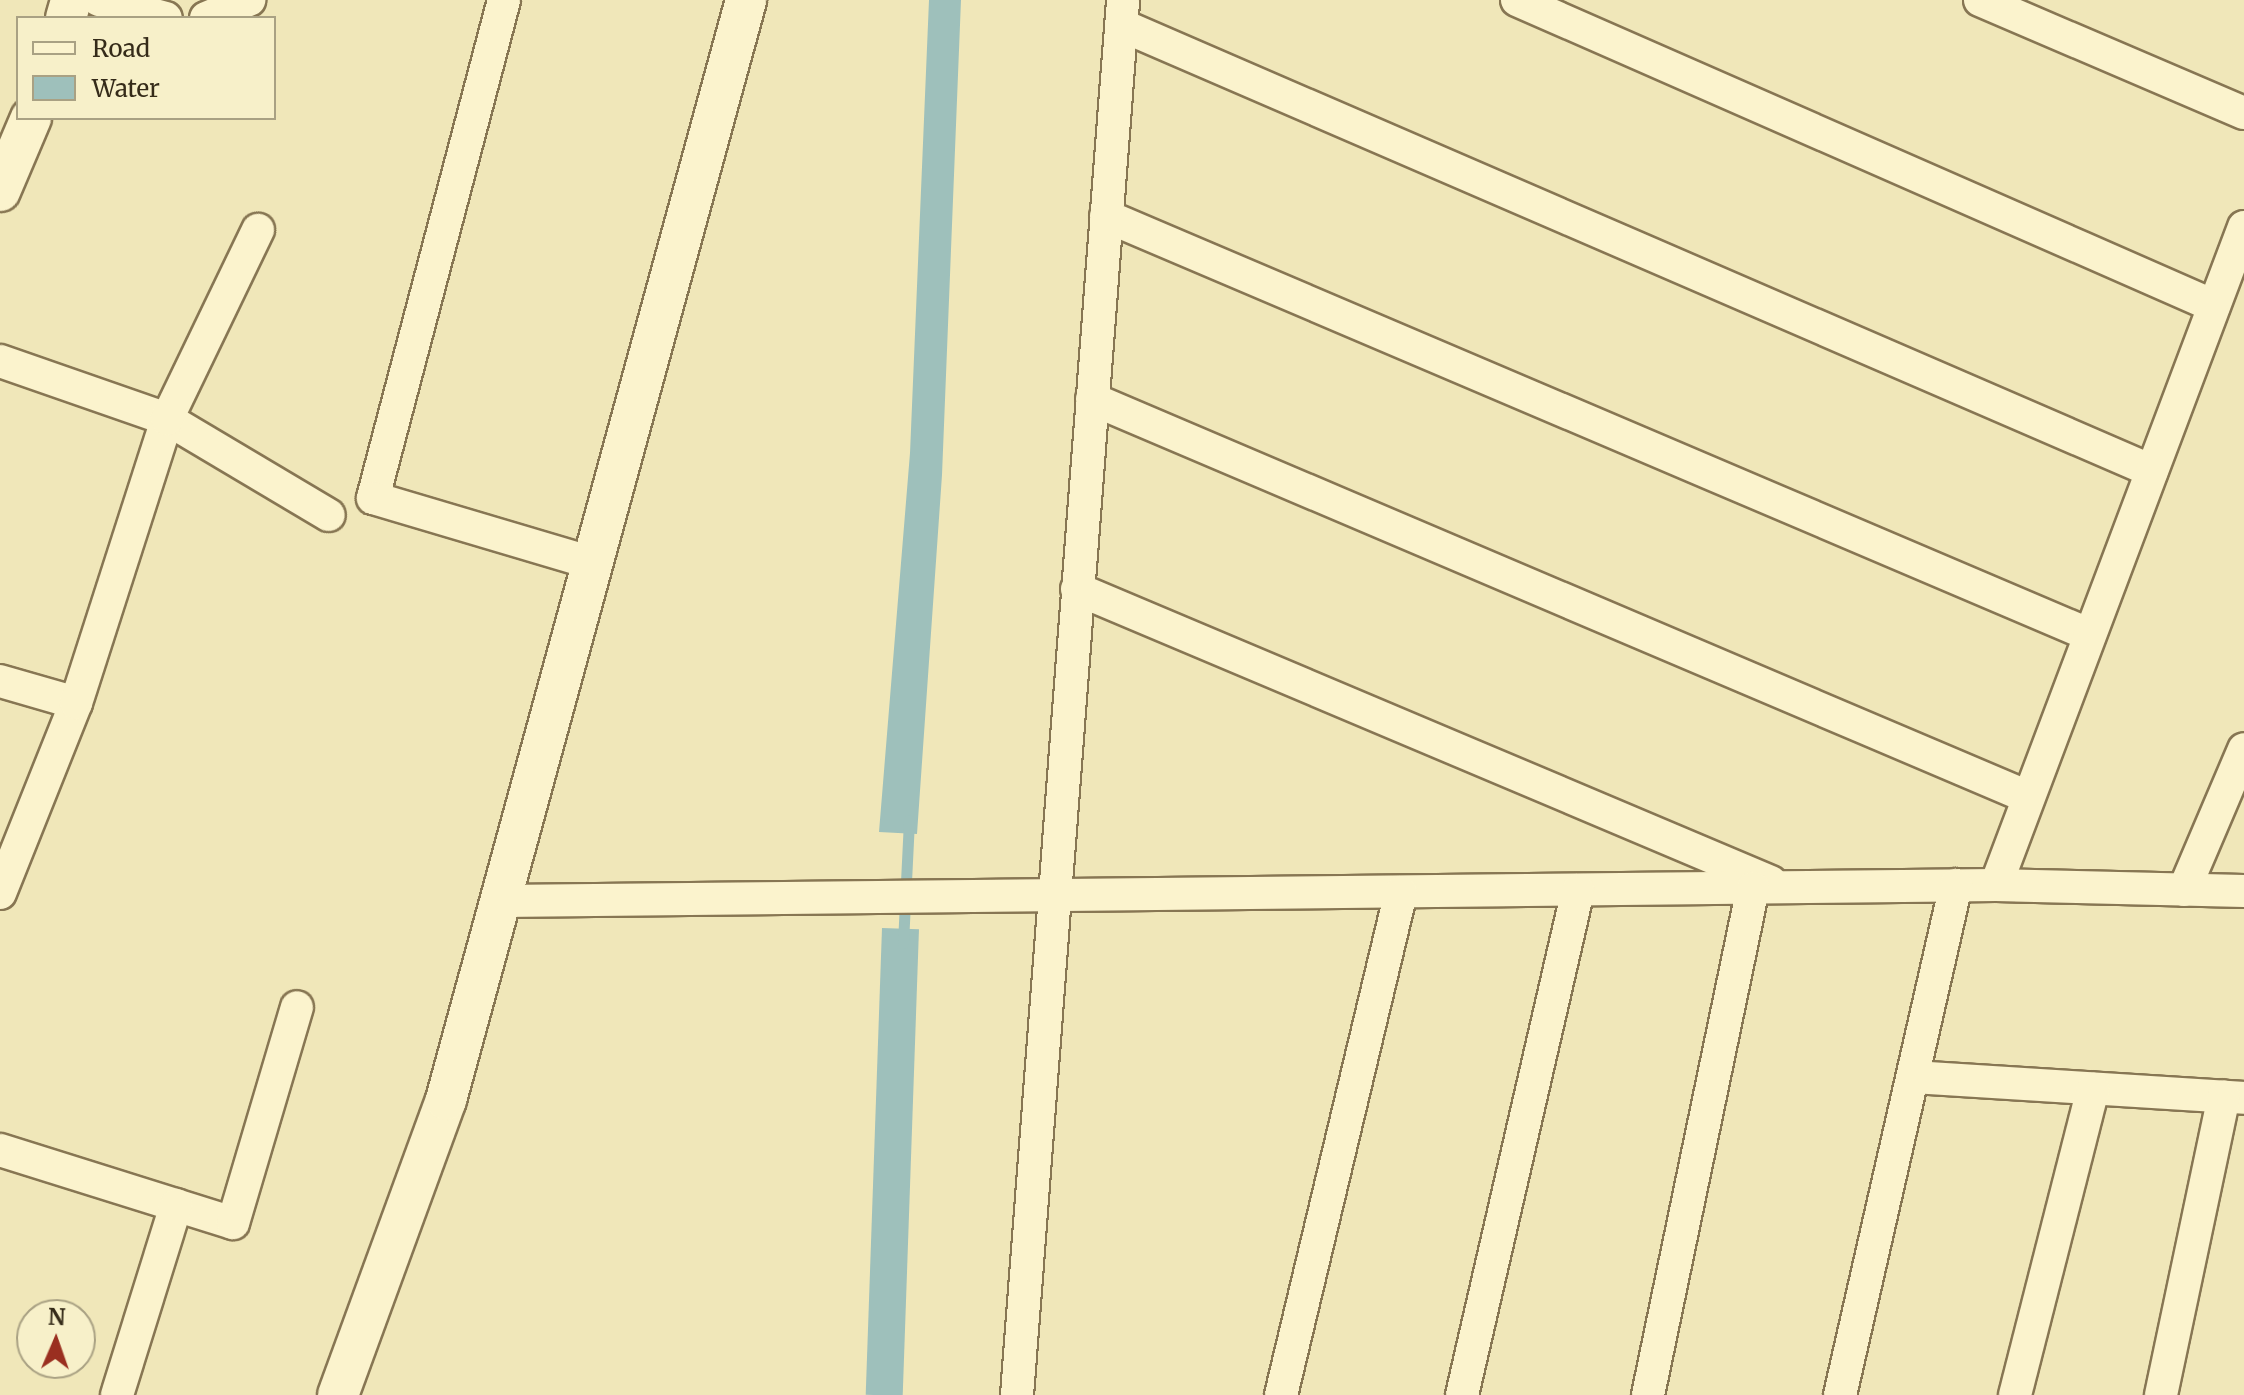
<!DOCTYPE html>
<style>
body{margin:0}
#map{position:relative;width:2244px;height:1395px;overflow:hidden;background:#f0e7b9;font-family:Merriweather,serif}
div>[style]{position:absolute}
.water>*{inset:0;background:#9ec0bb;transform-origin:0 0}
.stream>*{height:11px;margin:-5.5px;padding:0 5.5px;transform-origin:5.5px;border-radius:5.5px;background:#9ec0bb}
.roads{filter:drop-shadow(2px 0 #877653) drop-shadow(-2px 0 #877653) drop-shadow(0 2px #877653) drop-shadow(0 -2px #877653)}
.minor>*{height:32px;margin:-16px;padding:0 16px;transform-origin:16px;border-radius:16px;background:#fbf3cd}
.tertiary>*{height:40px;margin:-20px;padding:0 20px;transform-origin:20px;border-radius:20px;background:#fbf3cd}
span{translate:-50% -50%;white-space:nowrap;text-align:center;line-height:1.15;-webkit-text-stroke:7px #f7f0c9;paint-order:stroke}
.legend{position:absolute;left:16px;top:16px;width:260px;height:104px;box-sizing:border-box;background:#f7f0c9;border:2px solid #a9a183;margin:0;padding:10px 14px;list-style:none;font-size:24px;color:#352b19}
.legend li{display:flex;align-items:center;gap:16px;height:40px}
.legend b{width:40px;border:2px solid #a9a183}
.north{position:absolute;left:16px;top:1299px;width:80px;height:80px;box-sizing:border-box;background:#f7f0c9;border:2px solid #a9a183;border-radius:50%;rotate:2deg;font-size:22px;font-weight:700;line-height:32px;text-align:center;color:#352b19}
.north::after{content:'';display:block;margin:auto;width:28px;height:36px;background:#9a2f20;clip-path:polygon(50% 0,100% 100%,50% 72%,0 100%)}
</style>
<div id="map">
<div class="water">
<div style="clip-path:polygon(929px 0,961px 0,942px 475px,917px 834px,879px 832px,910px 453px)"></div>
<div style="left:882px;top:928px;width:37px;height:467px;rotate:2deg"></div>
</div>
<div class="stream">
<div style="left:903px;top:943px;width:123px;rotate:-87.2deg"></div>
</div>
<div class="roads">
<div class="minor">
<div style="left:99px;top:0;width:69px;rotate:15deg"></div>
<div style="left:504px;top:0;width:515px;rotate:104.74deg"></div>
<div style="left:373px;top:498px;width:229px;rotate:16.5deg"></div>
<div style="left:1517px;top:0;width:761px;rotate:23.7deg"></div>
<div style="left:1980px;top:0;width:287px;rotate:23.2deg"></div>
<div style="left:206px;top:18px;width:47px;rotate:-22.7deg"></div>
<div style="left:1121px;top:25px;width:1123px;rotate:23.39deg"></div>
<div style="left:1106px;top:216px;width:1069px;rotate:23.06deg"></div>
<div style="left:0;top:361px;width:177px;rotate:19.2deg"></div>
<div style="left:167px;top:419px;width:188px;rotate:30.7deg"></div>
<div style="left:1092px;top:399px;width:1017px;rotate:23.04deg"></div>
<div style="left:1077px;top:589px;width:753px;rotate:22.89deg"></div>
<div style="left:0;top:681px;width:79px;rotate:16.1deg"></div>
<div style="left:1996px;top:885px;width:703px;rotate:-69.35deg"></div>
<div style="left:2184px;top:890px;width:153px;rotate:-66.9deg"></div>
<div style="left:0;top:893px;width:205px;rotate:-68.2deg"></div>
<div style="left:76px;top:703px;width:298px;rotate:-72.2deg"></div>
<div style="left:167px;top:419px;width:210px;rotate:-64.3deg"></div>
<div style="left:501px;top:901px;width:1495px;rotate:-0.61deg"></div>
<div style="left:1996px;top:885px;width:248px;rotate:1.4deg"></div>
<div style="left:1913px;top:1077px;width:332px;rotate:3.6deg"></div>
<div style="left:0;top:1150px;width:244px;rotate:17.4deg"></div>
<div style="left:233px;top:1223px;width:225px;rotate:-73.5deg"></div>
<div style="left:117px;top:1395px;width:199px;rotate:-72.7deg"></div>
<div style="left:1017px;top:1395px;width:1399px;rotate:-85.65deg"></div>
<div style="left:1281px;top:1395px;width:517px;rotate:-76.58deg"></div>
<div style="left:1462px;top:1395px;width:518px;rotate:-77.06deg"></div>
<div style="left:1648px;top:1395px;width:518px;rotate:-78.3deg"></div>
<div style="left:1840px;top:1395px;width:523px;rotate:-77.19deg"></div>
<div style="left:2015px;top:1395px;width:316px;rotate:-75.7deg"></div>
<div style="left:2161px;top:1395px;width:305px;rotate:-78.1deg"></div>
</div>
<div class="tertiary">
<div style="left:66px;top:18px;width:19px;rotate:-74deg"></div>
<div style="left:0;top:191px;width:79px;rotate:-67deg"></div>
<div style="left:338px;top:1395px;width:314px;rotate:-69.9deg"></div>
<div style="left:446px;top:1100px;width:1140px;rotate:-74.74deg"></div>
</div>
</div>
<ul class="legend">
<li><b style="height:10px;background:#fbf3cd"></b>Road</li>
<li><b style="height:22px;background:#9ec0bb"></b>Water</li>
</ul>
<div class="north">N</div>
</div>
